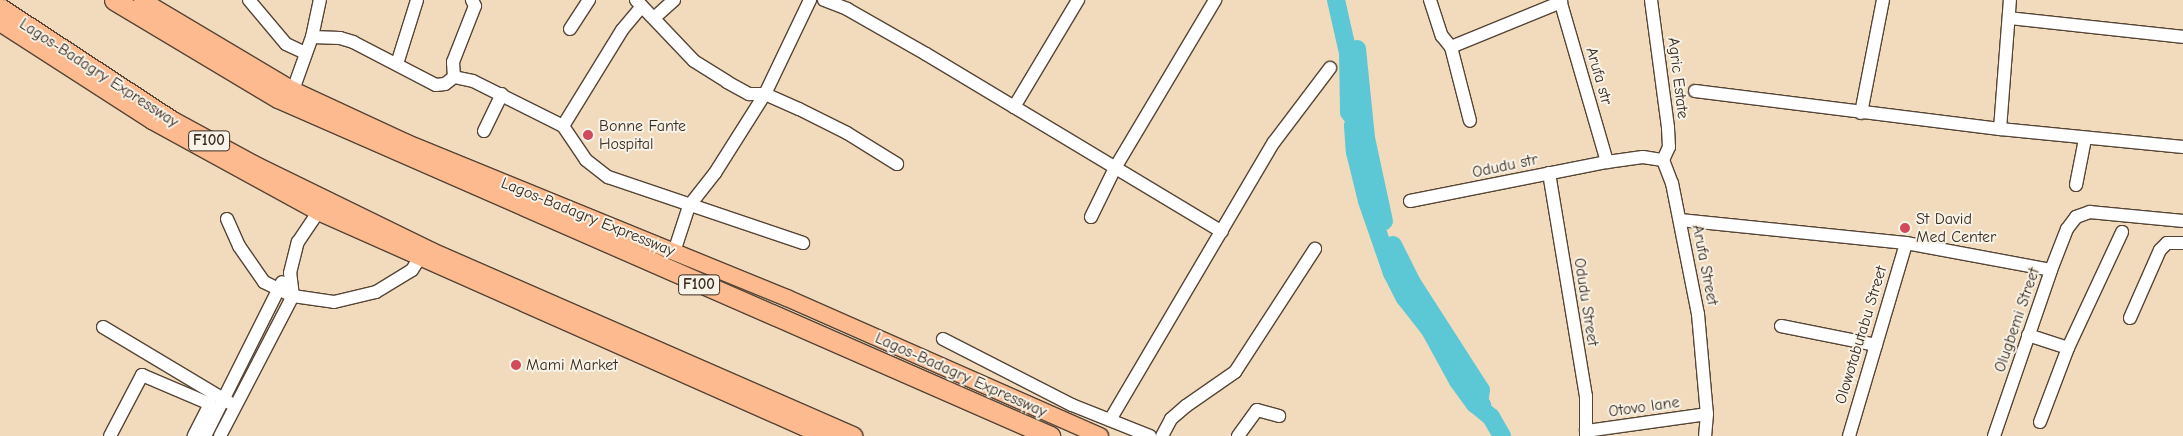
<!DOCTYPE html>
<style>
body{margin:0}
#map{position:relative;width:2183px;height:436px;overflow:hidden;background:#f1dbbc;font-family:"Comic Neue",sans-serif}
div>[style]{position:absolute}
.river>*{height:18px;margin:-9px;padding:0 9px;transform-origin:9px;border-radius:9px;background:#5cc8d5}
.roads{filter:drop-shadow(1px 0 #564536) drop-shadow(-1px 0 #564536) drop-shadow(0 1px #564536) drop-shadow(0 -1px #564536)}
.minor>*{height:12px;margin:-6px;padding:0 6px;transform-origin:6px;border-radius:6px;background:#fff}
.major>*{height:16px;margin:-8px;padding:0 8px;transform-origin:8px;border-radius:8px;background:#fcba8e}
.highway>*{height:19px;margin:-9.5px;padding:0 9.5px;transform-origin:9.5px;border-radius:9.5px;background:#fcba8e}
.dots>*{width:14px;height:14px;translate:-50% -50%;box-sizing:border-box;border:2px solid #f7f3e8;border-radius:50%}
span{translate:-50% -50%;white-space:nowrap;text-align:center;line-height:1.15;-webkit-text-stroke:4px #f7f3e8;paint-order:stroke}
.shield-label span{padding:1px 4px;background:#f7f3e8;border:1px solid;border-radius:4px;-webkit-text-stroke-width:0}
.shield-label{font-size:15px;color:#3b2a1e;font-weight:700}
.street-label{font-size:16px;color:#3b2a1e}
.poi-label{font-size:16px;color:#3b2a1e}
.left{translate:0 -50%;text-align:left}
</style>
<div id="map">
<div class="river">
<div style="left:1336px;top:0;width:54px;rotate:77.2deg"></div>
<div style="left:1348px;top:53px;width:59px;rotate:89deg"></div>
<div style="left:1349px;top:112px;width:12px;rotate:55deg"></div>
<div style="left:1356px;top:122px;width:5px;rotate:127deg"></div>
<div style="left:1353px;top:126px;width:26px;rotate:86deg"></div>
<div style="left:1355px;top:152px;width:50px;rotate:76.2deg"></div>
<div style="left:1367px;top:201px;width:76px;rotate:70.9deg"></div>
<div style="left:1392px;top:273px;width:28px;rotate:63deg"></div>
<div style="left:1405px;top:298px;width:41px;rotate:52deg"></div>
<div style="left:1430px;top:330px;width:58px;rotate:61.2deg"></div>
<div style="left:1458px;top:381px;width:29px;rotate:54deg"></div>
<div style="left:1475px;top:404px;width:21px;rotate:39deg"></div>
<div style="left:1491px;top:417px;width:22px;rotate:60deg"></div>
<div style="left:1357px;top:49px;width:89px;rotate:84.2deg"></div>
<div style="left:1366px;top:138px;width:85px;rotate:77.8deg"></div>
<div style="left:1393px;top:245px;width:42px;rotate:63.4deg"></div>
<div style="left:1412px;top:283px;width:127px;rotate:57.2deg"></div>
<div style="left:1481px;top:390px;width:13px;rotate:99deg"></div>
<div style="left:1479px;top:403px;width:4px;rotate:34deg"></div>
</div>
<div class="roads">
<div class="minor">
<div style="left:249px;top:0;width:57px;rotate:49.9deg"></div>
<div style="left:286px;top:44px;width:21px;rotate:25deg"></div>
<div style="left:636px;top:0;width:84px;rotate:46.4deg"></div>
<div style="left:694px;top:61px;width:39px;rotate:32deg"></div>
<div style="left:727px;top:82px;width:25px;rotate:29deg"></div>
<div style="left:749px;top:94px;width:16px"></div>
<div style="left:765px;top:94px;width:37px;rotate:24deg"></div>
<div style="left:799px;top:109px;width:54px;rotate:26.6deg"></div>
<div style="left:847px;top:133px;width:59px;rotate:31.8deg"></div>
<div style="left:824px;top:0;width:25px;rotate:21deg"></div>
<div style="left:847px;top:9px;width:91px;rotate:29.7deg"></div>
<div style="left:926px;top:54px;width:345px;rotate:31deg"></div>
<div style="left:1430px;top:0;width:38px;rotate:72deg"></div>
<div style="left:1442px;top:36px;width:14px;rotate:51deg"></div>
<div style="left:1451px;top:47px;width:76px;rotate:75.6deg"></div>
<div style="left:1560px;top:0;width:169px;rotate:73.8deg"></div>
<div style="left:1651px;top:0;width:129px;rotate:82.4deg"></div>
<div style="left:1668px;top:128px;width:19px;rotate:87deg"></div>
<div style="left:1669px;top:147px;width:14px;rotate:115deg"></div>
<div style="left:654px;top:18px;width:27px;rotate:-42deg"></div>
<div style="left:2009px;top:18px;width:175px;rotate:6.2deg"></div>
<div style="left:570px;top:29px;width:35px;rotate:-57deg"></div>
<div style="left:312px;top:37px;width:28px;rotate:2deg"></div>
<div style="left:340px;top:38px;width:14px;rotate:17deg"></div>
<div style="left:353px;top:42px;width:93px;rotate:27.4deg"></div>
<div style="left:436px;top:85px;width:9px;rotate:-6deg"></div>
<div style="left:445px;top:84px;width:11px;rotate:-38deg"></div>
<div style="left:454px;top:77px;width:19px;rotate:12deg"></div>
<div style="left:473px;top:81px;width:101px;rotate:26.6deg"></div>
<div style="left:563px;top:126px;width:41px;rotate:55.9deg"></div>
<div style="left:586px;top:160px;width:28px;rotate:38deg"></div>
<div style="left:608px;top:177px;width:206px;rotate:18.7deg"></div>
<div style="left:1451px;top:47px;width:119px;rotate:-22.2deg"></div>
<div style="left:397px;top:64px;width:67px;rotate:-72.6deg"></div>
<div style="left:454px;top:77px;width:15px;rotate:-94deg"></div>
<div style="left:453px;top:62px;width:60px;rotate:-68.6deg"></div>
<div style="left:475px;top:6px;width:7px;rotate:-117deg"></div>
<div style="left:293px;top:90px;width:56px;rotate:-70.3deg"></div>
<div style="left:312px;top:37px;width:38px;rotate:-78deg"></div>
<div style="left:1695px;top:91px;width:307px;rotate:7.1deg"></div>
<div style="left:2000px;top:129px;width:184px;rotate:5.6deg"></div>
<div style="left:1014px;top:107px;width:125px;rotate:-59.1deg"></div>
<div style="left:1861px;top:113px;width:115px;rotate:-79deg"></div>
<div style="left:563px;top:126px;width:113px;rotate:-58.4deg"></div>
<div style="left:622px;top:30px;width:31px;rotate:-50deg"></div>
<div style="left:2000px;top:129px;width:129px;rotate:-85.6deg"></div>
<div style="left:484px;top:131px;width:41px;rotate:-64.1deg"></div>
<div style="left:1549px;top:173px;width:226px;rotate:80.6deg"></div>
<div style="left:1586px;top:396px;width:40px;rotate:90deg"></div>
<div style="left:2076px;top:185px;width:47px;rotate:-78.9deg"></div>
<div style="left:1410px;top:201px;width:201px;rotate:-11.2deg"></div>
<div style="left:1607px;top:162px;width:36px;rotate:-8deg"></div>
<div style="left:1643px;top:157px;width:20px;rotate:9deg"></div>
<div style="left:1663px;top:160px;width:25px;rotate:69deg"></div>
<div style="left:1672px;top:183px;width:134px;rotate:78.8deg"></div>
<div style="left:1698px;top:314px;width:100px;rotate:84.9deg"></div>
<div style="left:1707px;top:414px;width:22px;rotate:95deg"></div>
<div style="left:1091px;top:217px;width:55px;rotate:-63.9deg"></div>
<div style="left:1115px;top:168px;width:196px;rotate:-59.2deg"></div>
<div style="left:227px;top:219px;width:30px;rotate:66deg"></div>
<div style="left:239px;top:246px;width:44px;rotate:55.2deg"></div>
<div style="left:264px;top:282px;width:32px;rotate:26deg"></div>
<div style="left:293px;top:296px;width:41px;rotate:8.3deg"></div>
<div style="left:334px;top:302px;width:43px;rotate:-13.4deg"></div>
<div style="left:376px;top:292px;width:42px;rotate:-31.4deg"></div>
<div style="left:412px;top:270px;width:13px;rotate:-58deg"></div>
<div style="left:1680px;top:220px;width:227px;rotate:5.8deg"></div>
<div style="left:1906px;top:243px;width:147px;rotate:10.5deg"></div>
<div style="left:674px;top:252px;width:48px;rotate:-71.9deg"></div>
<div style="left:689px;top:206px;width:42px;rotate:-51.8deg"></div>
<div style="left:715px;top:173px;width:93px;rotate:-57.7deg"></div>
<div style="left:765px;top:94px;width:104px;rotate:-64.4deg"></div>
<div style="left:2130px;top:318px;width:74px;rotate:-66.2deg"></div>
<div style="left:2160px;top:250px;width:10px;rotate:-45deg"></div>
<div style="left:2167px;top:243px;width:16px"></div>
<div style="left:1781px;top:326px;width:97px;rotate:11.3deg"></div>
<div style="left:103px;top:327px;width:148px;rotate:30.9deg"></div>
<div style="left:2028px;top:335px;width:42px;rotate:18deg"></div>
<div style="left:943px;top:339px;width:145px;rotate:27.1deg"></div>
<div style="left:1072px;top:405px;width:84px;rotate:21.7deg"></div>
<div style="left:1110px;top:420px;width:323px;rotate:-59.5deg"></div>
<div style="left:1274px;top:142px;width:93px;rotate:-52.9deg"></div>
<div style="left:2040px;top:422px;width:79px;rotate:-69.3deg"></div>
<div style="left:2068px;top:348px;width:128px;rotate:-65deg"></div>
<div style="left:1586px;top:431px;width:122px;rotate:-8deg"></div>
<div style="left:110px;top:436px;width:69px;rotate:-62.3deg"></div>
<div style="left:142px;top:375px;width:74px;rotate:23.1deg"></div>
<div style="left:210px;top:404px;width:36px;rotate:117deg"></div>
<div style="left:205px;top:436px;width:172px;rotate:-63.4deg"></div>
<div style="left:220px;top:436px;width:158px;rotate:-62.5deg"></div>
<div style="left:293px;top:296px;width:23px;rotate:-97deg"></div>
<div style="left:290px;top:273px;width:32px;rotate:-76deg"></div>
<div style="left:298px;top:242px;width:36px;rotate:-56deg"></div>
<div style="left:1162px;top:436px;width:19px;rotate:-62deg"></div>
<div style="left:1171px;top:419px;width:20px;rotate:-41deg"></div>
<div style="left:1186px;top:406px;width:60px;rotate:-34.8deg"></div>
<div style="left:1235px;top:372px;width:147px;rotate:-57deg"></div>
<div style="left:1238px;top:436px;width:32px;rotate:-54deg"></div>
<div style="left:1257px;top:410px;width:23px;rotate:15deg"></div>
<div style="left:1849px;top:436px;width:201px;rotate:-73.5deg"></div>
<div style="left:1994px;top:436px;width:176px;rotate:-71deg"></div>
<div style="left:2051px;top:270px;width:44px;rotate:-68.7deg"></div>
<div style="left:2067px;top:229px;width:15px;rotate:-53deg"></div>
<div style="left:2076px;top:217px;width:15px;rotate:-20deg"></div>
<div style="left:2090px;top:212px;width:93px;rotate:5.5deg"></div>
</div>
<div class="major">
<div style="left:142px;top:0;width:176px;rotate:30.8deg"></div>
<div style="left:293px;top:90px;width:126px;rotate:24.9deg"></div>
<div style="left:407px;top:143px;width:410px;rotate:22.2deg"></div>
<div style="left:787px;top:298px;width:342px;rotate:23.8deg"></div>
<div style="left:0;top:23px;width:181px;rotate:32.8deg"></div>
<div style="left:152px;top:121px;width:189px;rotate:28.7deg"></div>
<div style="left:318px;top:212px;width:552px;rotate:23.92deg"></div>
</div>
<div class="highway">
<div style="left:114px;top:0;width:191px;rotate:30.9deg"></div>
<div style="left:278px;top:98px;width:843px;rotate:23.64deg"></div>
<div style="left:0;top:8px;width:206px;rotate:33.3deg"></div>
<div style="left:172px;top:121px;width:92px;rotate:28.5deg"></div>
<div style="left:253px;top:165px;width:198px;rotate:26deg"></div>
<div style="left:431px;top:252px;width:460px;rotate:23.6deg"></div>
</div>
</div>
<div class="dots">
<div style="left:588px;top:135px;background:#d1495b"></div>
<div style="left:1905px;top:228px;background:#d1495b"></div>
<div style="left:516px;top:365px;background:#d1495b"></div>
</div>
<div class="shield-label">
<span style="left:209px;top:141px">F100</span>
<span style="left:699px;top:285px">F100</span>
</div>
<div class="street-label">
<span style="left:99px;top:73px;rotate:33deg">Lagos-Badagry Expressway</span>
<span style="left:1599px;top:76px;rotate:74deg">Arufa str</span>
<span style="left:1678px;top:78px;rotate:83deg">Agric Estate</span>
<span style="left:1505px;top:166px;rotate:-12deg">Odudu str</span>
<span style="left:588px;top:217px;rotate:22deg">Lagos-Badagry Expressway</span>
<span style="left:1705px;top:265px;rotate:79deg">Arufa Street</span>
<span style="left:1586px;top:302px;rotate:81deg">Odudu Street</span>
<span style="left:2017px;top:320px;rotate:-71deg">Olugbemi Street</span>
<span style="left:1861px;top:335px;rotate:-73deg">Olowotabutabu Street</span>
<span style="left:961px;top:375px;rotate:24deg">Lagos-Badagry Expressway</span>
<span style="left:1644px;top:407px;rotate:-8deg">Otovo lane</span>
</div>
<div class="poi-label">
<span class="left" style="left:599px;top:135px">Bonne Fante<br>Hospital</span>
<span class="left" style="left:1916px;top:228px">St David<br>Med Center</span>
<span class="left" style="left:526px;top:365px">Mami Market</span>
</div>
</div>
